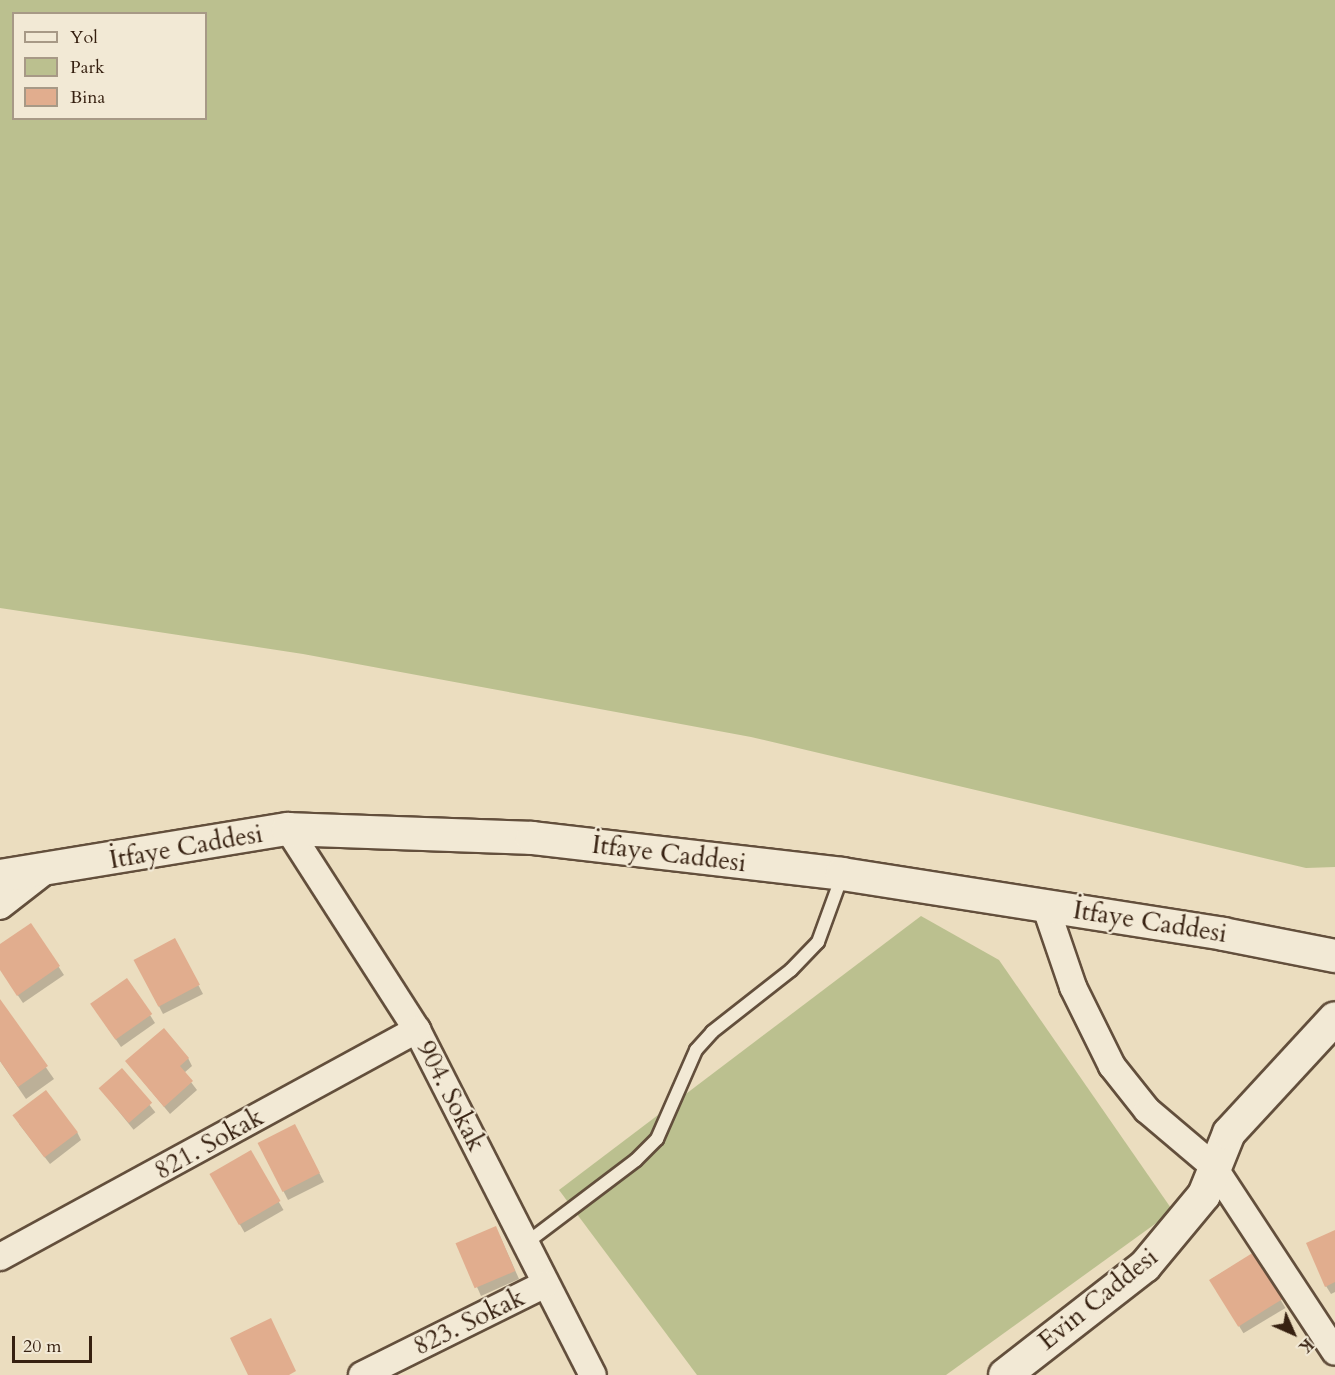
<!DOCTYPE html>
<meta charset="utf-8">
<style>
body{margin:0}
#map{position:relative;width:1335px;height:1375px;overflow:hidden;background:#ebddbf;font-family:Cardo,serif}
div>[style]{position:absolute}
.green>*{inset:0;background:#bbc08f}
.shadow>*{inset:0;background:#0003;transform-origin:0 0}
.building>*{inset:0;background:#e1ad8e;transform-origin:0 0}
.roads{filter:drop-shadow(2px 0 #634f3c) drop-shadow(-2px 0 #634f3c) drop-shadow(0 2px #634f3c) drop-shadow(0 -2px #634f3c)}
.service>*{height:12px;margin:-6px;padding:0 6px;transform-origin:6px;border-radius:6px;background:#f2e9d5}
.minor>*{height:26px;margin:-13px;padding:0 13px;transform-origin:13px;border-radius:13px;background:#f2e9d5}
.tertiary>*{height:32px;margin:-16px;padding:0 16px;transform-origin:16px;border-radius:16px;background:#f2e9d5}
span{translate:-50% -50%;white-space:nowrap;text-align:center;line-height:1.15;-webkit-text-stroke:4.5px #f2e9d5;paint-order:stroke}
.street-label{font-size:26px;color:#362010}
.legend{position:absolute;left:12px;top:12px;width:195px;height:108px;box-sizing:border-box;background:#f2e9d5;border:2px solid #a79986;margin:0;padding:8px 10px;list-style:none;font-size:18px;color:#362010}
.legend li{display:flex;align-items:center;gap:12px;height:30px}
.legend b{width:30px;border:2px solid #a79986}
.north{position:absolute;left:1263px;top:1303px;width:60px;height:60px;-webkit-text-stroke:4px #f2e9d5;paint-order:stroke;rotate:135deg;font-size:16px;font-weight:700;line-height:24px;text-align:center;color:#362010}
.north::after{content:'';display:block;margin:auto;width:21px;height:27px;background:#362010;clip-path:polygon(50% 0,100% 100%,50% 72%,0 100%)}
.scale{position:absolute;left:12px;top:1336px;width:80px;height:27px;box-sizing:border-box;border:3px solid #362010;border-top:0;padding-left:8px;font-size:18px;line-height:21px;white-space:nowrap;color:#362010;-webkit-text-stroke:4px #f2e9d5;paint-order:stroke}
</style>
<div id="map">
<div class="green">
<div style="clip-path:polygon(evenodd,0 0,1335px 0,1335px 867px,1306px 868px,751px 737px,303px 654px,0 608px,0 0,14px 14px,206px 14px,206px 118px,14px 118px,14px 14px)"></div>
<div style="clip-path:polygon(921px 916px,999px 960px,1173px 1211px,946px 1375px,697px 1375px,559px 1190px)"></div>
</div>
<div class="shadow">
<div style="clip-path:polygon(31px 925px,64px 975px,23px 1003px,0 969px,0 946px)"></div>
<div style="clip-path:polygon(179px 948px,203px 994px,163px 1014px,135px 960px)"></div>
<div style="clip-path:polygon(0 1001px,54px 1079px,26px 1099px,0 1061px)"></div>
<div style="clip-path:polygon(97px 1012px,150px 1015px,155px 1023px,121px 1047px)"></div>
<div style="clip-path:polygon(188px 1058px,192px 1066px,184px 1073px,197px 1090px,170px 1114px,127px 1062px)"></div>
<div style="left:122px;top:1071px;width:53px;height:28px;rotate:51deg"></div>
<div style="clip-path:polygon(19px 1124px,77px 1132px,81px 1140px,50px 1164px)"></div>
<div style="clip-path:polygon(299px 1134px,324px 1182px,288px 1200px,259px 1144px)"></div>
<div style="left:250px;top:1152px;width:67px;height:45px;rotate:60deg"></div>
<div style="clip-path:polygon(1335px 1231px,1335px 1292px,1331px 1294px,1326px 1286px)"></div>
<div style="clip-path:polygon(500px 1236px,519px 1279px,481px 1296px,458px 1244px)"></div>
<div style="left:1253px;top:1254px;width:63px;height:49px;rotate:59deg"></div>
</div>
<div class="building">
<div style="clip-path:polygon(31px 923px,60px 966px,17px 996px,0 970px,0 944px)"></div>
<div style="left:175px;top:938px;width:53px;height:47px;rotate:62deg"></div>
<div style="left:127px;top:978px;width:44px;height:45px;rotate:55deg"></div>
<div style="clip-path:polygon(0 999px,48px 1066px,18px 1087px,0 1061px)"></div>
<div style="clip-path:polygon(164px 1028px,189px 1058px,180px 1066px,193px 1081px,164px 1107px,125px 1061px)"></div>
<div style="left:122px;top:1068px;width:46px;height:31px;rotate:49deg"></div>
<div style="left:46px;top:1090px;width:53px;height:42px;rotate:53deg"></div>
<div style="left:295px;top:1124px;width:55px;height:42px;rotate:63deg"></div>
<div style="left:251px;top:1150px;width:59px;height:48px;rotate:60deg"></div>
<div style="left:496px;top:1226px;width:49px;height:44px;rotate:67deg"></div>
<div style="clip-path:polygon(1335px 1230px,1335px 1282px,1325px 1287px,1306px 1243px)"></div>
<div style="left:1254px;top:1252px;width:55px;height:53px;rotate:58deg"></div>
<div style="clip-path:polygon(271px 1318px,296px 1371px,289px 1375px,248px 1375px,230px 1338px)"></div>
</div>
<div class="roads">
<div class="service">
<div style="left:525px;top:1244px;width:139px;rotate:-37.1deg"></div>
<div style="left:636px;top:1160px;width:30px;rotate:-45deg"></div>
<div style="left:657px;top:1139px;width:97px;rotate:-66.3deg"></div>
<div style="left:696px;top:1050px;width:24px;rotate:-48deg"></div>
<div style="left:712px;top:1032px;width:100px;rotate:-38.1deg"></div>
<div style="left:791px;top:970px;width:39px;rotate:-46deg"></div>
<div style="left:818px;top:942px;width:70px;rotate:-70deg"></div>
</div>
<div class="minor">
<div style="left:288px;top:829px;width:239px;rotate:57.3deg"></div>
<div style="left:417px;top:1030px;width:387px;rotate:63deg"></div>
<div style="left:1045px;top:905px;width:87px;rotate:71.1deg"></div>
<div style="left:1073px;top:987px;width:88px;rotate:63.7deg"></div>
<div style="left:1112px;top:1066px;width:56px;rotate:51.5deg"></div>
<div style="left:1147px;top:1110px;width:87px;rotate:40.3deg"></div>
<div style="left:1213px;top:1166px;width:222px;rotate:56.7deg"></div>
<div style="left:0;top:906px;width:57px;rotate:-37.9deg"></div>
<div style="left:0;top:1257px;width:475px;rotate:-28.6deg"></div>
<div style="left:362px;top:1375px;width:204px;rotate:-26.4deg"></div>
</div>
<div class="tertiary">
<div style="left:0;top:876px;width:292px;rotate:-9.3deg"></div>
<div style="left:288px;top:829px;width:244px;rotate:2.1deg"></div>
<div style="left:532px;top:838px;width:312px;rotate:6.6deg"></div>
<div style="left:842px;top:874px;width:386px;rotate:8.9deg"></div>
<div style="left:1223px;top:934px;width:114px;rotate:11.1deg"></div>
<div style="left:1005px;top:1375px;width:177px;rotate:-37.9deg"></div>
<div style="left:1145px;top:1266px;width:92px;rotate:-50.3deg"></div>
<div style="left:1204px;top:1195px;width:67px;rotate:-68deg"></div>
<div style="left:1229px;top:1133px;width:156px;rotate:-47.3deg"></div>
</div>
</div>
<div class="street-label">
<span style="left:186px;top:847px;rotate:-10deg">İtfaye Caddesi</span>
<span style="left:669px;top:854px;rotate:7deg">İtfaye Caddesi</span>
<span style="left:1150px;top:922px;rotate:9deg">İtfaye Caddesi</span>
<span style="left:451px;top:1096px;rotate:63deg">904. Sokak</span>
<span style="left:209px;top:1144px;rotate:-29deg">821. Sokak</span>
<span style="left:1098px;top:1299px;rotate:-39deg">Evin Caddesi</span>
<span style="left:469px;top:1322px;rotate:-26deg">823. Sokak</span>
</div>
<ul class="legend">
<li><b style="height:8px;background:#f2e9d5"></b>Yol</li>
<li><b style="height:16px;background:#bbc08f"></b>Park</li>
<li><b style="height:16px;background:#e1ad8e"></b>Bina</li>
</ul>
<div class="north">K</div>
<div class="scale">20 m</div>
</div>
